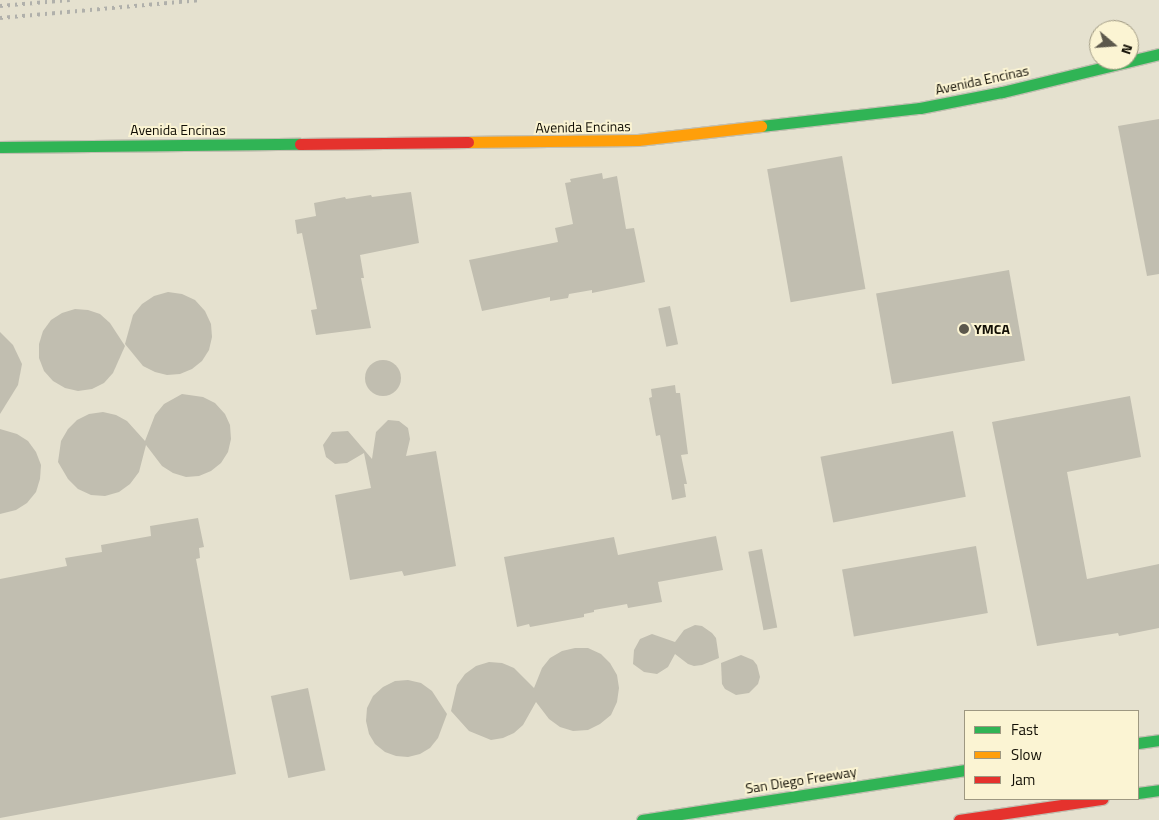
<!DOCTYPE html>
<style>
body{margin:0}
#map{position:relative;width:1159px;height:820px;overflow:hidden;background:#e5e1cf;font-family:"Titillium Web",sans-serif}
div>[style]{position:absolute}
.building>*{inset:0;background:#c1beb0;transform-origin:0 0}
.round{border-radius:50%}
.roads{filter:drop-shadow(1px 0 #c2bfb1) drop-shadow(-1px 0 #c2bfb1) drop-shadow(0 1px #c2bfb1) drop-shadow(0 -1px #c2bfb1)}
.fast>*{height:11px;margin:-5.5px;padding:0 5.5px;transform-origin:5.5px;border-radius:5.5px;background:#30b455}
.slow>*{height:11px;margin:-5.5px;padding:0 5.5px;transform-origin:5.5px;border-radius:5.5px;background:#ff9f0a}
.jam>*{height:11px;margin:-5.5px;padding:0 5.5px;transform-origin:5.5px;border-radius:5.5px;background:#e5322d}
.rail>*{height:4px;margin-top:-2px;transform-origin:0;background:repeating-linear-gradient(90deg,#b0b0ab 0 2.5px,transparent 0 7.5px)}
.dots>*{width:14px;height:14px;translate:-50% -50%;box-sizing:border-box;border:2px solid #fbf4d3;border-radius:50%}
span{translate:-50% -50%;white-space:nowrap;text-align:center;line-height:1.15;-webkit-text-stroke:4px #fbf4d3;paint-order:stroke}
.street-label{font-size:14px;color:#120f05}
.poi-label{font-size:14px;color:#120f05;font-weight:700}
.left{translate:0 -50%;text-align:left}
.legend{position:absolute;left:964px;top:710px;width:175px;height:90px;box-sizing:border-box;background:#fbf4d3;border:1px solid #9e9881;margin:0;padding:6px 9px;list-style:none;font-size:15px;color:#120f05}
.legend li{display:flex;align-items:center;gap:10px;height:25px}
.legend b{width:25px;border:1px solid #9e9881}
.north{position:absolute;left:1089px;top:20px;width:50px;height:50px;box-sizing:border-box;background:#fbf4d3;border:1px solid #9e9881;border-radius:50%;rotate:108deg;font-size:14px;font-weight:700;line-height:20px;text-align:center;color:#120f05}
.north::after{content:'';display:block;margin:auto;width:18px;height:22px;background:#5c584c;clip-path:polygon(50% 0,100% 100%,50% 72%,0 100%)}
</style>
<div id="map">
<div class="building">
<div style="clip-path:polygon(1159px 119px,1159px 274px,1147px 276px,1118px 126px)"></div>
<div style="left:842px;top:156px;width:135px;height:76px;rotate:80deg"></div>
<div style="clip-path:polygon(602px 173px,603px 179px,617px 176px,626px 229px,634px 228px,645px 282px,592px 293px,592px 290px,569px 294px,568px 298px,550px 301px,550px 297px,482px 311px,469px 260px,558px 242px,555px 228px,573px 224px,565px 183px,571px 182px,570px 179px)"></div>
<div style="clip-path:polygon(411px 192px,419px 243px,360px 255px,364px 278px,361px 278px,371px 328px,316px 335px,311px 310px,317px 309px,302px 233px,297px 234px,295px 220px,316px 216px,314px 203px,345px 197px,346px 199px,371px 195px,372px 197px)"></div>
<div style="left:1009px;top:270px;width:92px;height:135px;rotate:80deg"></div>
<div style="clip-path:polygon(168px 292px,182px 294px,195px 300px,205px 311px,211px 324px,212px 337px,209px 350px,202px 361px,192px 369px,180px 374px,167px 375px,155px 372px,143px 366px,125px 344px,133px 315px,142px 304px,154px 296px)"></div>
<div style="left:670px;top:306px;width:39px;height:12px;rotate:78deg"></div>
<div style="clip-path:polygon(75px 309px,88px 310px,100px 314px,110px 323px,125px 346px,113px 373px,104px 383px,92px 389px,78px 391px,65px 388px,53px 381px,44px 371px,39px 358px,39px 344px,43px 331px,51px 320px,62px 313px)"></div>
<div style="clip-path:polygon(0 332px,13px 345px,22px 364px,18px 385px,0 414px)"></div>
<div class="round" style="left:365px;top:360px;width:36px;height:36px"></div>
<div style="clip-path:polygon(675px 385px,676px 393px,680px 393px,688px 454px,681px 455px,687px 484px,684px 484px,686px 497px,672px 500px,660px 435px,656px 436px,649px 398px,652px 397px,651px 389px)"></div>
<div style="clip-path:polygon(182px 394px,203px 397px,215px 403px,225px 414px,230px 425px,231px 439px,228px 452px,221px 463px,211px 471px,199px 476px,186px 477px,173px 473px,162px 466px,146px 445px,139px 472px,130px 484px,119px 492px,105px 496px,91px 495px,78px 489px,68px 479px,58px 462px,61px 441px,68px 429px,77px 420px,89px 414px,103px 412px,116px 415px,127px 421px,145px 441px,155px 415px,164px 404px)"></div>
<div style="clip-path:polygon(1130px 396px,1141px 457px,1067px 472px,1087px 579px,1159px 564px,1159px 628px,1119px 636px,1118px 633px,1037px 646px,992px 422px)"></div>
<div style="clip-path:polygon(388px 420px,399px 421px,408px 428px,410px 439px,406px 456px,436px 451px,456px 566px,404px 576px,402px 571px,350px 580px,335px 495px,371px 488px,364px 453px,347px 463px,335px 464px,326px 457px,323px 445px,332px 432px,348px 431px,372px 459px,376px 432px)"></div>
<div style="clip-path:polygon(0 429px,17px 434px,28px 441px,36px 452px,41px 465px,40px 479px,36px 492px,27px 503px,16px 510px,0 514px)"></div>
<div style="left:953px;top:431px;width:67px;height:135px;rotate:79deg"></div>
<div style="clip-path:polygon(198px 518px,204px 547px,199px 548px,200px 558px,196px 559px,236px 774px,0 818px,0 579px,67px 566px,65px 558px,102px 552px,101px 545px,151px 536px,150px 526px)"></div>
<div style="clip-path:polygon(716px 536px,723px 570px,658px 582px,662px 602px,628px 608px,627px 604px,594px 610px,594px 612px,584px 614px,584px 617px,530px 627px,529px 624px,517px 627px,504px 557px,614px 537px,618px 555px)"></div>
<div style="left:976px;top:546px;width:68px;height:136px;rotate:80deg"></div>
<div style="left:762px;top:549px;width:80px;height:14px;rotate:79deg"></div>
<div style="clip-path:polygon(695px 625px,702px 626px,712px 633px,716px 638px,719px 658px,702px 665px,694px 666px,688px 664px,675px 654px,668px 667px,657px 674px,644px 672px,633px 664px,634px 650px,640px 639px,652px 634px,675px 642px,684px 630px)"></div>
<div style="clip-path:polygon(575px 648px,588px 648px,601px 654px,610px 663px,617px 675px,619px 688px,617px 702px,611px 715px,600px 724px,588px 730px,573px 731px,560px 727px,549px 719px,536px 702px,523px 725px,514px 733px,503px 738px,491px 740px,469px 731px,451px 711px,457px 685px,465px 674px,476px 666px,489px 662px,502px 663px,514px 668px,534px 688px,542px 668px,550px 658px,562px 651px)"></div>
<div style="clip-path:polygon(741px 655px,753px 660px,757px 665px,760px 677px,758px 684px,749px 693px,736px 695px,725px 689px,722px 684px,721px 663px)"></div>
<div style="clip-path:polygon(408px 680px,421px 683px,432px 691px,447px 714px,438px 738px,430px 748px,420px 754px,408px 757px,396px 756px,385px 752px,375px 744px,369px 734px,366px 721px,367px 708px,373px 696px,383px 687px,395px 681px)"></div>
<div style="left:308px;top:688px;width:84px;height:38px;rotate:78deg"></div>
</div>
<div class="roads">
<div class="fast">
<div style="left:761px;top:126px;width:160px;rotate:-6.5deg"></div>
<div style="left:920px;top:108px;width:84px;rotate:-11deg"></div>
<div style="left:1002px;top:92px;width:162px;rotate:-13.6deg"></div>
<div style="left:0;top:147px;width:300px;rotate:-0.6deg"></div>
<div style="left:1138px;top:743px;width:21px;rotate:-8deg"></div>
<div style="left:1138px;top:793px;width:21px;rotate:-8deg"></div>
<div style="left:642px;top:820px;width:327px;rotate:-8.8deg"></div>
</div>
<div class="slow">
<div style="left:468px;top:142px;width:170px;rotate:-0.7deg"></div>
<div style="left:638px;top:140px;width:124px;rotate:-6.5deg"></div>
</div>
<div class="jam">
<div style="left:300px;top:144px;width:168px;rotate:-0.7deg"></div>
<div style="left:959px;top:820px;width:145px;rotate:-8.4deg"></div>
</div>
</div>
<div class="rail">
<div style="left:0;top:6px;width:70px;rotate:-4.9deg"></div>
<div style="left:0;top:18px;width:202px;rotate:-5.1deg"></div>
</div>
<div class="dots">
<div style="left:964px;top:329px;background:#5c584c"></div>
</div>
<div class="street-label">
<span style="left:982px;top:80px;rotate:-12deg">Avenida Encinas</span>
<span style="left:583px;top:127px;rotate:-1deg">Avenida Encinas</span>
<span style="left:178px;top:130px">Avenida Encinas</span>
<span style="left:801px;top:780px;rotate:-9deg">San Diego Freeway</span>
</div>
<div class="poi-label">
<span class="left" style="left:974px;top:329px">YMCA</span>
</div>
<ul class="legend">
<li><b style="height:6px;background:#30b455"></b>Fast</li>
<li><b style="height:6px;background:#ff9f0a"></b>Slow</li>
<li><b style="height:6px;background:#e5322d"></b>Jam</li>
</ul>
<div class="north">N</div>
</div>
